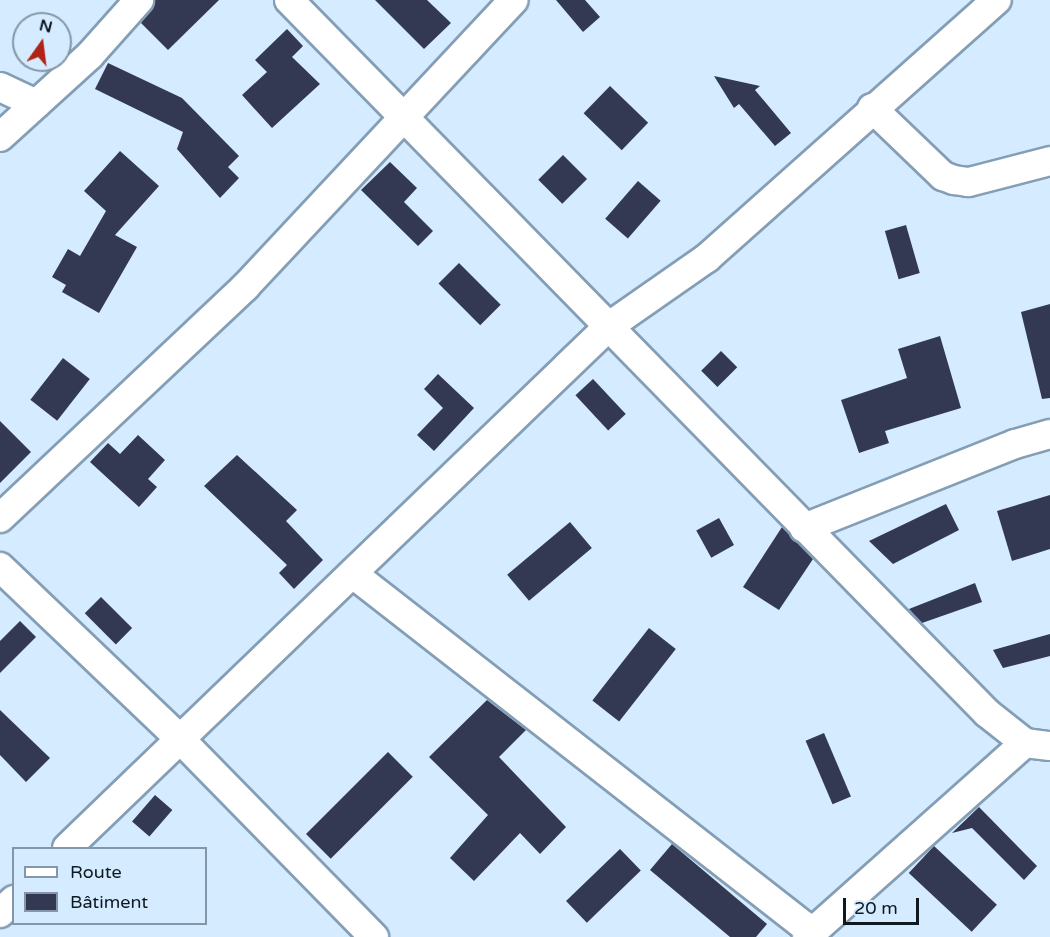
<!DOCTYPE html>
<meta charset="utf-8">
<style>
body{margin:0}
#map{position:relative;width:1050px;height:937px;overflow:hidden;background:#d5ebff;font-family:"Varela Round",sans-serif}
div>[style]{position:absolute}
.building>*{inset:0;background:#333952;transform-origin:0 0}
.roads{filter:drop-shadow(2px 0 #849eb5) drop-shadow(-2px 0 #849eb5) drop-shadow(0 2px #849eb5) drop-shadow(0 -2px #849eb5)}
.minor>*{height:28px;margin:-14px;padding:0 14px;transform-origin:14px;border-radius:14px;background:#fff}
span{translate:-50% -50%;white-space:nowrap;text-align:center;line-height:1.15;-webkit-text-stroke:6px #d5ebff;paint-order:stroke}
.legend{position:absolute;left:12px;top:847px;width:195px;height:78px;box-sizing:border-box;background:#d5ebff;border:2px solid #8597a6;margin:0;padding:8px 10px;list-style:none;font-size:18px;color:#0e1820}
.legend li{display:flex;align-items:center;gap:12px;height:30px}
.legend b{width:30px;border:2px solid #8597a6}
.north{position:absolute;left:12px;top:12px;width:60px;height:60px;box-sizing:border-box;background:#d5ebff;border:2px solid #8597a6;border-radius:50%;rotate:14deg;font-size:16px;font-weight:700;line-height:24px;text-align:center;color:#0e1820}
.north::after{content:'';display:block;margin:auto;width:21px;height:27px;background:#b12316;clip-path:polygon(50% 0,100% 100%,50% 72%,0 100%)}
.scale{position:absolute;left:843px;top:898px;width:76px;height:27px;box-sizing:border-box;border:3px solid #0e1820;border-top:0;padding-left:8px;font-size:18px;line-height:21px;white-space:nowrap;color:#0e1820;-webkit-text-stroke:4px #d5ebff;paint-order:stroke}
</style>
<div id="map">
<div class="building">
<div style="clip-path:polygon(155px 0,219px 0,168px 50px,141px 23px)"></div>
<div style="clip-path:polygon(375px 0,427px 0,451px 23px,424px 49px)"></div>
<div style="clip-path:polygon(556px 0,585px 0,600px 17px,583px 32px)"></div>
<div style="clip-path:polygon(287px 29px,303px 46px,292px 57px,320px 84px,272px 128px,242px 95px,267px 72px,255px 60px)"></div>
<div style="clip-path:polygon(108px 63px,182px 98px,239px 156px,228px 167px,239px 178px,220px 198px,177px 149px,183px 132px,95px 89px)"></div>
<div style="clip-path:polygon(714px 76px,760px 86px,755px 90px,791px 133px,775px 146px,739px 104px,734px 108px)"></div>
<div style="left:610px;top:86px;width:53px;height:38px;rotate:44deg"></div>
<div style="clip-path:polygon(120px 151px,159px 186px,115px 235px,137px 247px,99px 313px,62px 292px,66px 285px,52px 277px,68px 249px,80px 256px,106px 211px,84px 191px)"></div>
<div style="left:563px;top:155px;width:34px;height:35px;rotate:45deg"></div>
<div style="clip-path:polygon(390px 162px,417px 188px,404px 202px,433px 231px,418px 246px,361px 190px)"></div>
<div style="left:638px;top:181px;width:30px;height:50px;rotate:41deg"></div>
<div style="left:906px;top:225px;width:50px;height:22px;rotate:74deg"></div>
<div style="left:459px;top:263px;width:59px;height:29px;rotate:45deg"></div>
<div style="clip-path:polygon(1050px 304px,1050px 398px,1042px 399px,1021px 312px)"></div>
<div style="clip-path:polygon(940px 336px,961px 408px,885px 431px,889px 443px,859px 453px,841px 400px,907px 378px,898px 349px)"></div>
<div style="left:721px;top:351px;width:23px;height:28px;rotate:45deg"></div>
<div style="left:63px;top:358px;width:34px;height:53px;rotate:38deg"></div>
<div style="clip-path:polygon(438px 374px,474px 408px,434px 451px,417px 435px,443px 408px,424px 389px)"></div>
<div style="left:593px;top:379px;width:48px;height:24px;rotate:47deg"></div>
<div style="clip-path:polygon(0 421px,31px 452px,0 483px)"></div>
<div style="clip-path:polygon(138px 435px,165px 460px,148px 479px,157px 487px,139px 507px,90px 462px,108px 443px,120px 454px)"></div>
<div style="clip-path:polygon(237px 455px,297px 510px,286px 521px,323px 560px,294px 589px,279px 573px,287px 565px,204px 486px)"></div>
<div style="clip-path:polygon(1050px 495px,1050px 549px,1012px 561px,997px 511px)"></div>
<div style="clip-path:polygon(946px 504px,959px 530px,893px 564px,869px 541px)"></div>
<div style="left:719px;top:518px;width:31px;height:26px;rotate:61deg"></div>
<div style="left:570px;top:522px;width:34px;height:82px;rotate:50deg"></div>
<div style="clip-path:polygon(782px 527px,813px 559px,779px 610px,743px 587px)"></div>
<div style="clip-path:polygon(975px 583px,982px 602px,922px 623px,909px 609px)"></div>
<div style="left:101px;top:597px;width:44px;height:23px;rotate:45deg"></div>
<div style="clip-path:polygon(20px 621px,36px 637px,0 673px,0 641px)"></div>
<div style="left:649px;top:628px;width:34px;height:92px;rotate:38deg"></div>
<div style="clip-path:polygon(1050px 634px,1050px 656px,1003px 668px,993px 650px)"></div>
<div style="clip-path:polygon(487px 700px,526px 730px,499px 757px,566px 827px,540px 854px,520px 833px,474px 881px,450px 858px,488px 815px,429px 757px)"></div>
<div style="clip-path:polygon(0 710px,50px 758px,26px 782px,0 755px)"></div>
<div style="left:824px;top:733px;width:69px;height:20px;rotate:67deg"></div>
<div style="left:388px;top:752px;width:35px;height:116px;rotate:45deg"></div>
<div style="left:155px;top:795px;width:23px;height:35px;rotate:41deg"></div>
<div style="clip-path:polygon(979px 807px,1037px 866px,1024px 880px,972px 828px,952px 833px)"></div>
<div style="clip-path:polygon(672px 844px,767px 924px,756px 937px,730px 937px,650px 870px)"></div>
<div style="left:934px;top:846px;width:86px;height:37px;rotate:43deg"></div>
<div style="left:620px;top:849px;width:30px;height:75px;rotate:46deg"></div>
</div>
<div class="roads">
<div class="minor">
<div style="left:289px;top:0;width:998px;rotate:45.61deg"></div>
<div style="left:987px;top:713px;width:48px;rotate:38.3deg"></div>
<div style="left:1025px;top:743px;width:25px;rotate:7deg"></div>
<div style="left:0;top:87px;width:40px;rotate:25deg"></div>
<div style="left:872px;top:108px;width:98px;rotate:43.8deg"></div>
<div style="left:943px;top:176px;width:12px;rotate:20deg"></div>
<div style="left:954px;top:180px;width:15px;rotate:8deg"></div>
<div style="left:969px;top:182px;width:84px;rotate:-14.5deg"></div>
<div style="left:0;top:137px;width:122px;rotate:-42.3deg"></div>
<div style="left:90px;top:55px;width:74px;rotate:-48.3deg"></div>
<div style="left:0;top:518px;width:337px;rotate:-43.3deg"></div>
<div style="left:245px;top:287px;width:393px;rotate:-46.9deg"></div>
<div style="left:804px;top:528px;width:227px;rotate:-21.7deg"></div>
<div style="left:1015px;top:444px;width:36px;rotate:-16deg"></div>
<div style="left:0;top:567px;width:250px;rotate:43.7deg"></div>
<div style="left:181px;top:740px;width:276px;rotate:45.6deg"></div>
<div style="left:353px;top:574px;width:582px;rotate:37.95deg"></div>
<div style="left:67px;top:848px;width:751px;rotate:-43.92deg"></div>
<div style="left:608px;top:327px;width:121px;rotate:-34.9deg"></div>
<div style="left:707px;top:258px;width:388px;rotate:-41.7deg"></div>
<div style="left:0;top:913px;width:19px;rotate:-43deg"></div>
<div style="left:807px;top:937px;width:292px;rotate:-41.7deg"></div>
</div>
</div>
<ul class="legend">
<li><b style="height:8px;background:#fff"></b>Route</li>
<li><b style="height:16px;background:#333952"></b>Bâtiment</li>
</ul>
<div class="north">N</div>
<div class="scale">20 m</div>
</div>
